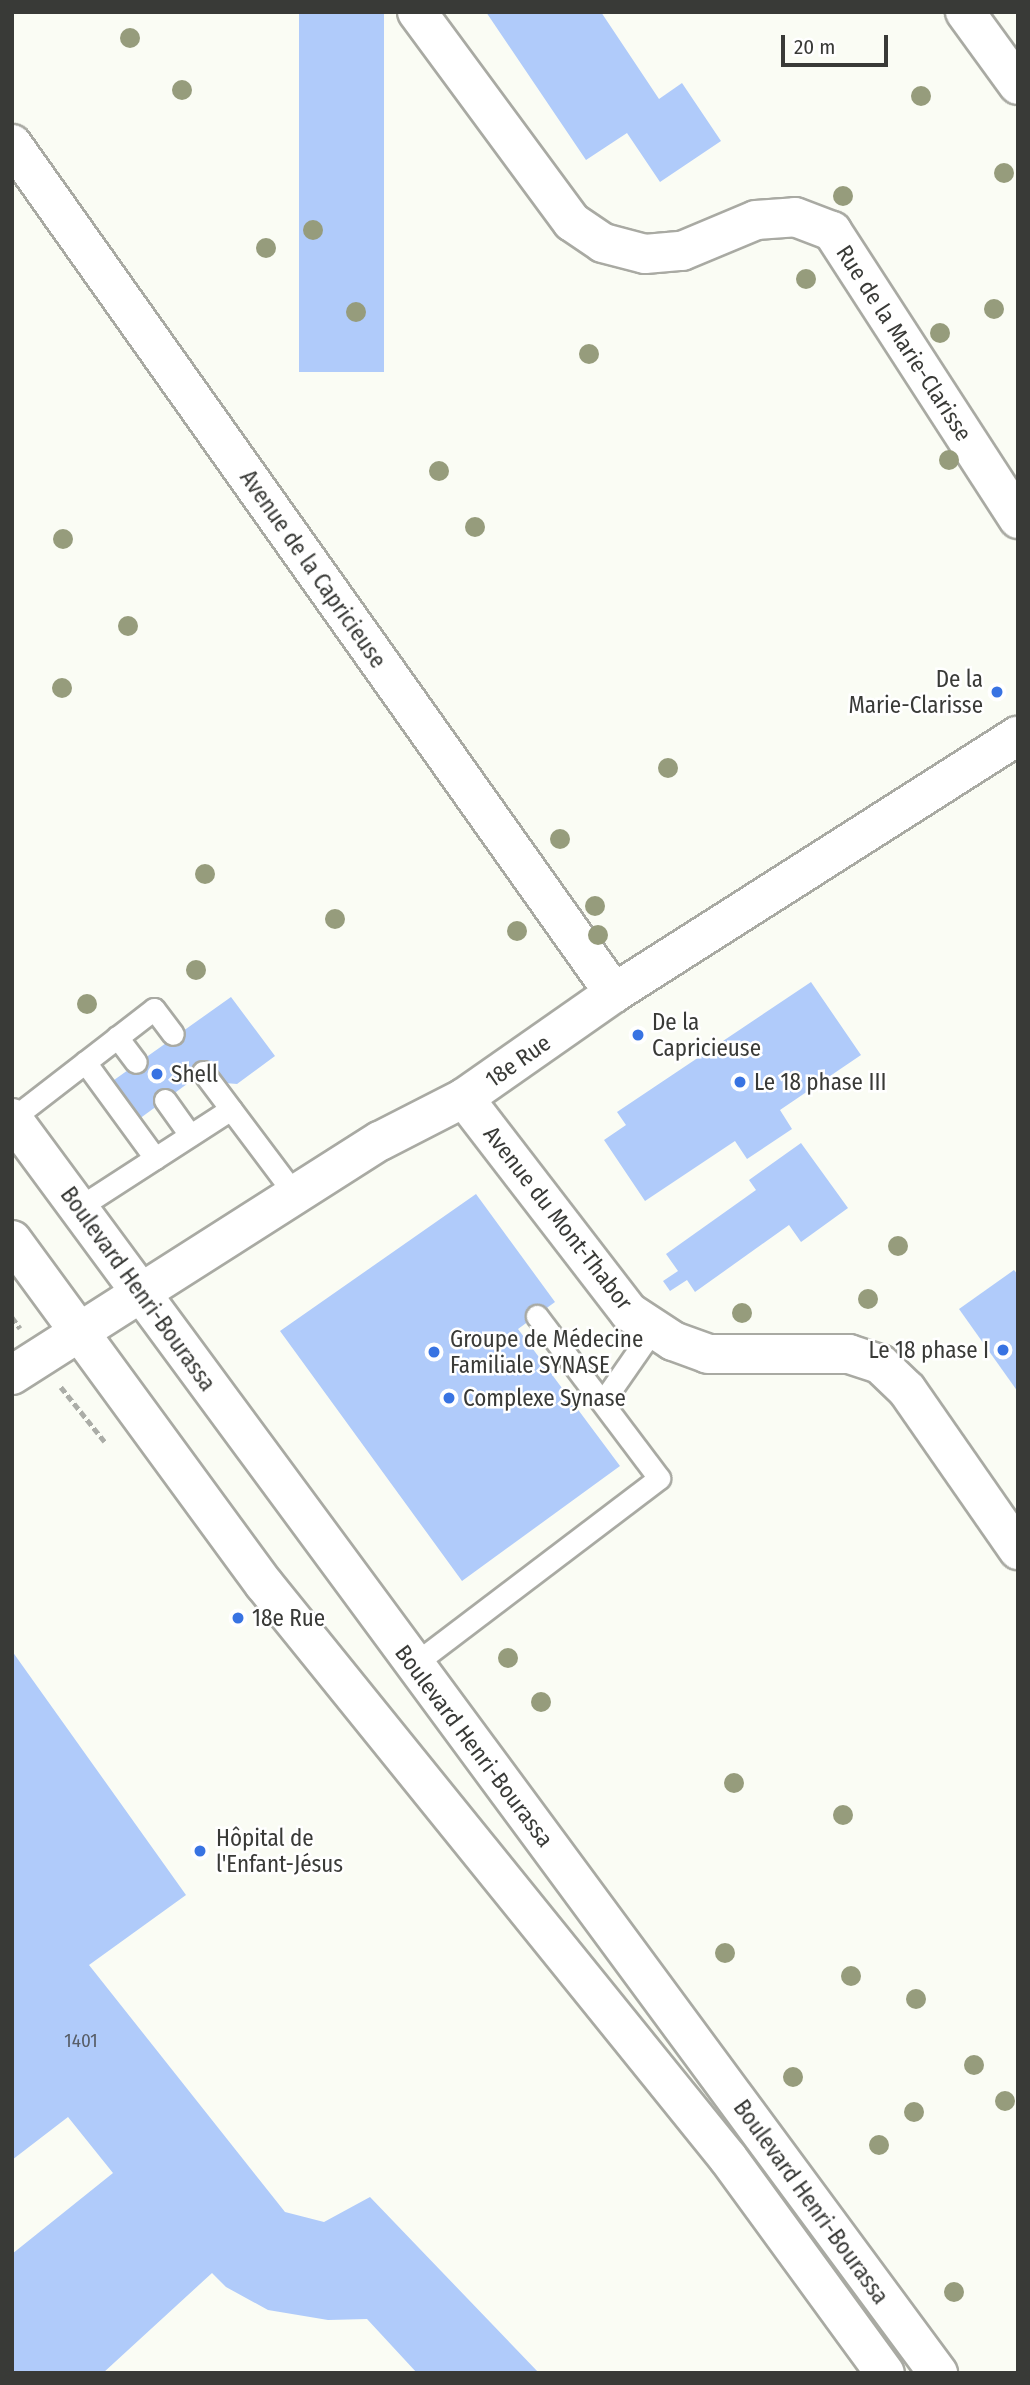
<!DOCTYPE html>
<meta charset="utf-8">
<style>
body{margin:0}
#map{position:relative;width:1030px;height:2385px;overflow:hidden;background:#fafcf4;font-family:"Fira Sans Condensed",sans-serif}
div>[style]{position:absolute}
.building>*{inset:0;background:#b0cbfa;transform-origin:0 0}
.path>*{height:4.5px;margin-top:-2.25px;transform-origin:0;background:repeating-linear-gradient(90deg,#abada7 0 7px,transparent 0 10.5px)}
.roads{filter:drop-shadow(2px 0 #a9aaa3) drop-shadow(-2px 0 #a9aaa3) drop-shadow(0 2px #a9aaa3) drop-shadow(0 -2px #a9aaa3)}
.service>*{height:21px;margin:-10.5px;padding:0 10.5px;transform-origin:10.5px;border-radius:10.5px;background:#fff}
.minor>*{height:38px;margin:-19px;padding:0 19px;transform-origin:19px;border-radius:19px;background:#fff}
.secondary>*{height:38px;margin:-19px;padding:0 19px;transform-origin:19px;border-radius:19px;background:#fff}
.primary>*{height:38px;margin:-19px;padding:0 19px;transform-origin:19px;border-radius:19px;background:#fff}
.trees>*{width:20px;height:20px;margin:-10px;border-radius:50%;background:#969c7c}
.dots>*{width:19px;height:19px;translate:-50% -50%;box-sizing:border-box;border:4px solid #fff;border-radius:50%}
span{translate:-50% -50%;white-space:nowrap;text-align:center;line-height:1.15;-webkit-text-stroke:5px #fff;paint-order:stroke}
.number-label{font-size:19px;color:#575e68}
.number-label span{-webkit-text-stroke-width:0}
.street-label{font-size:23px;color:#393a37}
.poi-label{font-size:23px;color:#393a37}
.right{translate:-100% -50%;text-align:right}
.left{translate:0 -50%;text-align:left}
.frame{position:absolute;inset:0;border:14px solid #393a37;pointer-events:none}
.scale{position:absolute;left:781px;top:35px;width:107px;height:32px;box-sizing:border-box;border:4px solid #393a37;border-top:0;padding-left:9px;font-size:21px;line-height:24px;white-space:nowrap;color:#393a37;-webkit-text-stroke:5px #fff;paint-order:stroke}
</style>
<div id="map">
<div class="building">
<div style="left:299px;top:12px;width:85px;height:360px"></div>
<div style="clip-path:polygon(486px 12px,601px 12px,659px 99px,682px 83px,721px 141px,660px 182px,627px 133px,586px 160px)"></div>
<div style="clip-path:polygon(811px 982px,861px 1055px,780px 1110px,792px 1129px,747px 1159px,735px 1141px,645px 1201px,604px 1140px,626px 1125px,617px 1112px)"></div>
<div style="clip-path:polygon(231px 997px,275px 1056px,237px 1084px,225px 1083px,213px 1065px,135px 1122px,107px 1085px)"></div>
<div style="clip-path:polygon(801px 1143px,848px 1208px,801px 1242px,789px 1225px,695px 1292px,687px 1280px,670px 1291px,663px 1281px,678px 1271px,666px 1254px,756px 1190px,749px 1180px)"></div>
<div style="clip-path:polygon(476px 1194px,555px 1302px,518px 1329px,620px 1466px,462px 1581px,280px 1331px)"></div>
<div style="clip-path:polygon(1014px 1270px,1018px 1275px,1018px 1392px,959px 1309px)"></div>
<div style="clip-path:polygon(12px 1651px,186px 1895px,89px 1965px,285px 2212px,324px 2222px,370px 2197px,539px 2373px,417px 2373px,367px 2319px,328px 2320px,268px 2310px,226px 2287px,212px 2273px,103px 2373px,12px 2373px,12px 2254px,113px 2173px,68px 2117px,12px 2160px)"></div>
</div>
<div class="path">
<div style="left:12px;top:1317px;width:14px;rotate:54deg"></div>
<div style="left:61px;top:1387px;width:70px;rotate:51.3deg"></div>
</div>
<div class="roads">
<div class="service">
<div style="left:117px;top:1037px;width:31px;rotate:53deg"></div>
<div style="left:85px;top:1062px;width:119px;rotate:53.9deg"></div>
<div style="left:203px;top:1072px;width:155px;rotate:53.1deg"></div>
<div style="left:165px;top:1100px;width:43px;rotate:54.5deg"></div>
<div style="left:13px;top:1118px;width:178px;rotate:-37.7deg"></div>
<div style="left:154px;top:1009px;width:31px;rotate:53deg"></div>
<div style="left:78px;top:1208px;width:182px;rotate:-32.9deg"></div>
<div style="left:604px;top:1400px;width:88px;rotate:-55.2deg"></div>
<div style="left:413px;top:1665px;width:309px;rotate:-37.2deg"></div>
<div style="left:659px;top:1478px;width:203px;rotate:-127deg"></div>
</div>
<div class="minor">
<div style="left:417px;top:12px;width:261px;rotate:53.6deg"></div>
<div style="left:572px;top:222px;width:37px;rotate:34deg"></div>
<div style="left:603px;top:243px;width:43px;rotate:14.7deg"></div>
<div style="left:645px;top:254px;width:37px;rotate:-5deg"></div>
<div style="left:682px;top:251px;width:80px;rotate:-22.7deg"></div>
<div style="left:756px;top:220px;width:39px;rotate:-4deg"></div>
<div style="left:795px;top:217px;width:40px;rotate:21deg"></div>
<div style="left:832px;top:231px;width:343px;rotate:57.1deg"></div>
<div style="left:965px;top:12px;width:90px;rotate:54deg"></div>
<div style="left:12px;top:144px;width:1041px;rotate:54.66deg"></div>
<div style="left:464px;top:1098px;width:270px;rotate:52.4deg"></div>
<div style="left:629px;top:1312px;width:53px;rotate:33.4deg"></div>
<div style="left:673px;top:1341px;width:37px;rotate:20deg"></div>
<div style="left:708px;top:1354px;width:141px"></div>
<div style="left:849px;top:1354px;width:33px;rotate:18deg"></div>
<div style="left:880px;top:1364px;width:37px;rotate:44deg"></div>
<div style="left:907px;top:1390px;width:195px;rotate:55.2deg"></div>
</div>
<div class="secondary">
<div style="left:12px;top:1118px;width:1560px;rotate:53.58deg"></div>
<div style="left:12px;top:1240px;width:426px;rotate:53.8deg"></div>
<div style="left:264px;top:1584px;width:738px;rotate:51.05deg"></div>
<div style="left:728px;top:2158px;width:266px;rotate:53.9deg"></div>
</div>
<div class="primary">
<div style="left:12px;top:1375px;width:436px;rotate:-32.5deg"></div>
<div style="left:380px;top:1141px;width:94px;rotate:-27.1deg"></div>
<div style="left:464px;top:1098px;width:183px;rotate:-35deg"></div>
<div style="left:614px;top:993px;width:479px;rotate:-32.5deg"></div>
</div>
</div>
<div class="trees">
<div style="left:130px;top:38px"></div>
<div style="left:182px;top:90px"></div>
<div style="left:921px;top:96px"></div>
<div style="left:1004px;top:173px"></div>
<div style="left:843px;top:196px"></div>
<div style="left:313px;top:230px"></div>
<div style="left:266px;top:248px"></div>
<div style="left:806px;top:279px"></div>
<div style="left:994px;top:309px"></div>
<div style="left:356px;top:312px"></div>
<div style="left:940px;top:333px"></div>
<div style="left:589px;top:354px"></div>
<div style="left:949px;top:460px"></div>
<div style="left:439px;top:471px"></div>
<div style="left:475px;top:527px"></div>
<div style="left:63px;top:539px"></div>
<div style="left:128px;top:626px"></div>
<div style="left:62px;top:688px"></div>
<div style="left:668px;top:768px"></div>
<div style="left:560px;top:839px"></div>
<div style="left:205px;top:874px"></div>
<div style="left:595px;top:906px"></div>
<div style="left:335px;top:919px"></div>
<div style="left:517px;top:931px"></div>
<div style="left:598px;top:935px"></div>
<div style="left:196px;top:970px"></div>
<div style="left:87px;top:1004px"></div>
<div style="left:898px;top:1246px"></div>
<div style="left:868px;top:1299px"></div>
<div style="left:742px;top:1313px"></div>
<div style="left:508px;top:1658px"></div>
<div style="left:541px;top:1702px"></div>
<div style="left:734px;top:1783px"></div>
<div style="left:843px;top:1815px"></div>
<div style="left:725px;top:1953px"></div>
<div style="left:851px;top:1976px"></div>
<div style="left:916px;top:1999px"></div>
<div style="left:974px;top:2065px"></div>
<div style="left:793px;top:2077px"></div>
<div style="left:1005px;top:2101px"></div>
<div style="left:914px;top:2112px"></div>
<div style="left:879px;top:2145px"></div>
<div style="left:954px;top:2292px"></div>
</div>
<div class="dots">
<div style="left:997px;top:692px;background:#3873e2"></div>
<div style="left:638px;top:1035px;background:#3873e2"></div>
<div style="left:157px;top:1074px;background:#3873e2"></div>
<div style="left:740px;top:1082px;background:#3873e2"></div>
<div style="left:1003px;top:1350px;background:#3873e2"></div>
<div style="left:434px;top:1352px;background:#3873e2"></div>
<div style="left:449px;top:1398px;background:#3873e2"></div>
<div style="left:238px;top:1618px;background:#3873e2"></div>
<div style="left:200px;top:1851px;background:#3873e2"></div>
</div>
<div class="number-label">
<span style="left:81px;top:2041px">1401</span>
</div>
<div class="street-label">
<span style="left:904px;top:343px;rotate:57deg">Rue de la Marie-Clarisse</span>
<span style="left:313px;top:569px;rotate:55deg">Avenue de la Capricieuse</span>
<span style="left:518px;top:1061px;rotate:-35deg">18e Rue</span>
<span style="left:558px;top:1218px;rotate:52deg">Avenue du Mont-Thabor</span>
<span style="left:138px;top:1289px;rotate:54deg">Boulevard Henri-Bourassa</span>
<span style="left:474px;top:1746px;rotate:53deg">Boulevard Henri-Bourassa</span>
<span style="left:811px;top:2202px;rotate:54deg">Boulevard Henri-Bourassa</span>
</div>
<div class="poi-label">
<span class="right" style="left:983px;top:692px">De la<br>Marie-Clarisse</span>
<span class="left" style="left:652px;top:1035px">De la<br>Capricieuse</span>
<span class="left" style="left:171px;top:1074px">Shell</span>
<span class="left" style="left:754px;top:1082px">Le 18 phase III</span>
<span class="left" style="left:450px;top:1352px">Groupe de Médecine<br>Familiale SYNASE</span>
<span class="right" style="left:989px;top:1350px">Le 18 phase I</span>
<span class="left" style="left:463px;top:1398px">Complexe Synase</span>
<span class="left" style="left:252px;top:1618px">18e Rue</span>
<span class="left" style="left:216px;top:1851px">Hôpital de<br>l'Enfant-Jésus</span>
</div>
<div class="frame"></div>
<div class="scale">20 m</div>
</div>
